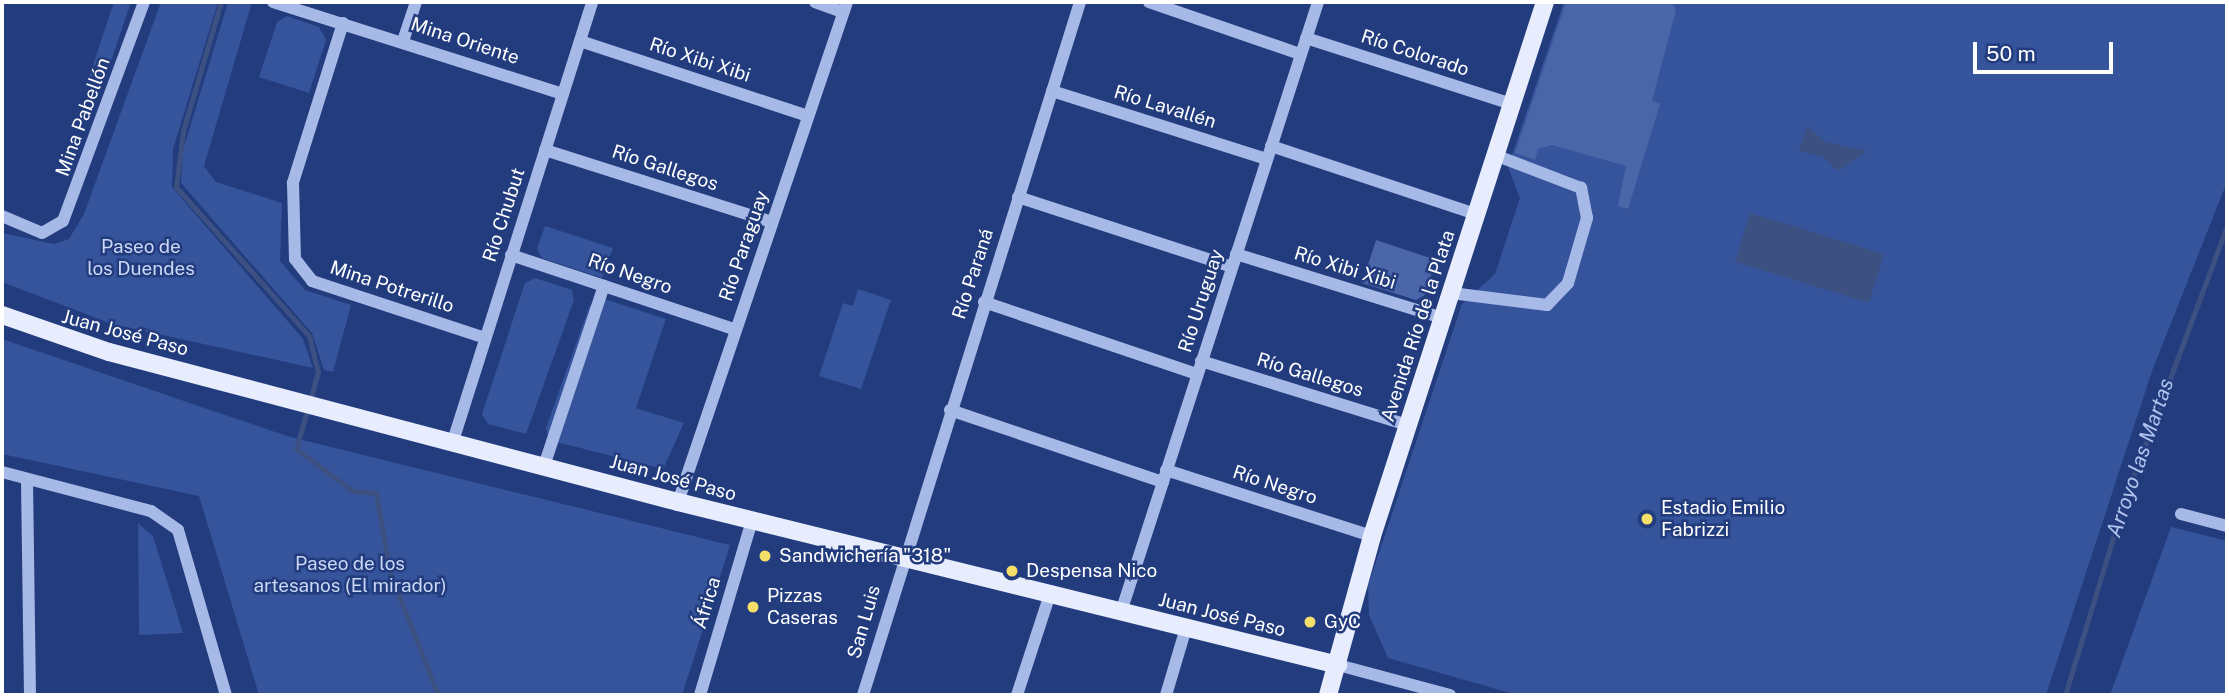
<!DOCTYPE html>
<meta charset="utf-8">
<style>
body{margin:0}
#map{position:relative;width:2229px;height:697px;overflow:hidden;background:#223c7e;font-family:"Public Sans",sans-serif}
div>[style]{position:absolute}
.green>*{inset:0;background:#35549c}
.water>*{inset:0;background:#3c5081;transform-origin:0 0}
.stream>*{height:5px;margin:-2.5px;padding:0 2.5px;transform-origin:2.5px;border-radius:2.5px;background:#3c5081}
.building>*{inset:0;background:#4b66a8}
.minor>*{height:12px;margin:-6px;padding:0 6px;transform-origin:6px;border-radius:6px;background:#a7bae7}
.major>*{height:18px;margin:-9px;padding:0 9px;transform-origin:9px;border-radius:9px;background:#e8edfd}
.dots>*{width:19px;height:19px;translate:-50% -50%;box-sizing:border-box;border:4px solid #223c7e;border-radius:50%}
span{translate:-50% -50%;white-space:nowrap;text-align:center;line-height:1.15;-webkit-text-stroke:5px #223c7e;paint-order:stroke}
.street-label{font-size:19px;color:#fff}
.park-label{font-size:19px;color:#cad7f5}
.poi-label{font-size:19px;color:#fff}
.left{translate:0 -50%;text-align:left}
.water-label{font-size:21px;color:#b2c4ee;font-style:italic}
.frame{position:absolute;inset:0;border:4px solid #fff;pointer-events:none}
.scale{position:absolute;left:1973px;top:42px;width:140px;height:32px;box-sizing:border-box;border:4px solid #fff;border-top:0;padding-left:9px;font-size:21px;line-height:24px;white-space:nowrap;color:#fff;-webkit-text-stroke:5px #223c7e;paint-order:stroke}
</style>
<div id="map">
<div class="green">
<div style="clip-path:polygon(114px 2px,131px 2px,106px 76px,87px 83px)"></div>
<div style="clip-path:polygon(161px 2px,218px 2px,173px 149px,172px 187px,303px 339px,313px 368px,112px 324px,2px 282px,2px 233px,54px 244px,69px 239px,84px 214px)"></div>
<div style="clip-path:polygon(228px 2px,252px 2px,204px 166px,216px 182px,282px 203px,280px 261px,305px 290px,351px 305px,333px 372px,324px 370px,312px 333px,181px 183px,183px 150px)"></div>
<div style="clip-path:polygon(1564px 2px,2227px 2px,2227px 182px,2152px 371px,2046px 695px,1517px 695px,1388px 658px,1369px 615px,1368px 586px,1462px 304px,1495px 274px,1520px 198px,1508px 167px)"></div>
<div style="clip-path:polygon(287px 16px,319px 27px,326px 40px,309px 93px,259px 77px,277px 22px)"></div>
<div style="clip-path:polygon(545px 226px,613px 248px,602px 278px,542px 258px,537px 249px)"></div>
<div style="clip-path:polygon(535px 278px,572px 290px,574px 300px,526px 434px,488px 424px,482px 414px,525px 283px)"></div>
<div style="clip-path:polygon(858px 289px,891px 300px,861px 389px,819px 376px,843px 303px,853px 306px)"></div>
<div style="clip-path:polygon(598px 297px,666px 319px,636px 408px,684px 423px,663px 469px,549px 440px,546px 428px,589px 307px)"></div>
<div style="clip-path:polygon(2px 339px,290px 437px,730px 545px,682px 695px,259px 695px,199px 496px,2px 454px)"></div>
<div style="clip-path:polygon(138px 523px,153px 536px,183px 633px,139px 635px)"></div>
<div style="clip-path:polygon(2171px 527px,2227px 541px,2227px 695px,2110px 695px)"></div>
</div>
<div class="water">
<div style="clip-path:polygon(1807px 126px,1825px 142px,1867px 151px,1838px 171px,1823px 157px,1799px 151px)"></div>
<div style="left:1750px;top:213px;width:140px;height:51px;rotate:17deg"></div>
</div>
<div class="stream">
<div style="left:221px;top:2px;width:134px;rotate:106.4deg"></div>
<div style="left:183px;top:131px;width:56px;rotate:97.1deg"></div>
<div style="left:176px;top:187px;width:200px;rotate:48.2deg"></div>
<div style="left:309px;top:336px;width:37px;rotate:76deg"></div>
<div style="left:318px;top:372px;width:80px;rotate:105.9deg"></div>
<div style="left:296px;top:449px;width:71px;rotate:36.4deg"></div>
<div style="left:353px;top:491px;width:23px;rotate:5deg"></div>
<div style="left:376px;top:493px;width:81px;rotate:80.1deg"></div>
<div style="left:390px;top:573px;width:131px;rotate:68.5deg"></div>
<div style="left:2065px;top:695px;width:208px;rotate:-73deg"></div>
<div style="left:2126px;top:496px;width:288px;rotate:-69.5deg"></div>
</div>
<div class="building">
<div style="clip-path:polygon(1566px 2px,1671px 2px,1676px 10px,1652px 101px,1660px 104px,1628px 209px,1618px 206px,1626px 166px,1552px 145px,1538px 149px,1535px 160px,1515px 153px)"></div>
<div style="clip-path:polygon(1376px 240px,1436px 260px,1425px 295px,1416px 300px,1362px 283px)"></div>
</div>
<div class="minor">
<div style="left:273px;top:2px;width:304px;rotate:17.6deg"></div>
<div style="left:815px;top:2px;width:30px;rotate:20deg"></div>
<div style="left:1149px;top:2px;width:160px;rotate:19deg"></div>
<div style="left:343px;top:23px;width:168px;rotate:107.4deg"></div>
<div style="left:293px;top:183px;width:76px;rotate:88.5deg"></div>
<div style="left:295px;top:259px;width:28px;rotate:52deg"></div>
<div style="left:312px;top:281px;width:182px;rotate:18.2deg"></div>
<div style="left:1306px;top:38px;width:216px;rotate:17.8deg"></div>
<div style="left:403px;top:41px;width:41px;rotate:-71.6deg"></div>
<div style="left:580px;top:41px;width:240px;rotate:18.2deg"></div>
<div style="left:1052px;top:91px;width:225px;rotate:17.6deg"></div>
<div style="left:1271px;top:146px;width:216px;rotate:18.4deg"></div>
<div style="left:545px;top:150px;width:238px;rotate:17.6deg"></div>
<div style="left:1018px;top:197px;width:225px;rotate:18.1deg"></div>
<div style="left:2px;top:216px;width:43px;rotate:23deg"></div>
<div style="left:42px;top:233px;width:24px;rotate:-30deg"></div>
<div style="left:63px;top:221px;width:233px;rotate:-69.7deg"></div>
<div style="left:1236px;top:254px;width:217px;rotate:17.2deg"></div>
<div style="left:511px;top:255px;width:237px;rotate:18.4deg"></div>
<div style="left:1451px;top:293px;width:97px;rotate:7.1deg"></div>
<div style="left:1547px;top:305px;width:30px;rotate:-46deg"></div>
<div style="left:1568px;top:283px;width:68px;rotate:-73.7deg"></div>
<div style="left:1587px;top:218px;width:31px;rotate:-101deg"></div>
<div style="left:1581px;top:188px;width:92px;rotate:-159deg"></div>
<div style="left:984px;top:302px;width:225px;rotate:18.7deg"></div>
<div style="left:1201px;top:361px;width:217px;rotate:17.2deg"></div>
<div style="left:950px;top:410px;width:225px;rotate:18.7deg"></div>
<div style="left:453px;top:441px;width:460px;rotate:-72.4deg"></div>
<div style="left:544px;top:466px;width:190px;rotate:-71.6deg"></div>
<div style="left:1166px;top:470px;width:216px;rotate:17.8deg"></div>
<div style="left:2px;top:472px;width:154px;rotate:14.7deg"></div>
<div style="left:151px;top:511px;width:33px;rotate:35deg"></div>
<div style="left:178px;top:530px;width:172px;rotate:73.8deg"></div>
<div style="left:27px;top:481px;width:214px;rotate:89.2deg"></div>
<div style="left:678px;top:502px;width:528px;rotate:-71.32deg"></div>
<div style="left:2181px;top:514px;width:48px;rotate:14.6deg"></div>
<div style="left:1121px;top:612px;width:641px;rotate:-72.1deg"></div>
<div style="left:1338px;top:665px;width:116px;rotate:15deg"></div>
<div style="left:700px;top:695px;width:182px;rotate:-73.4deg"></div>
<div style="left:863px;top:695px;width:726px;rotate:-72.61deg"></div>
<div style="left:1017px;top:695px;width:106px;rotate:-71.9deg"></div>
<div style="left:1166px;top:695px;width:70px;rotate:-73.4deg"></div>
</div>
<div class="major">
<div style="left:2px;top:315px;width:113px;rotate:19.1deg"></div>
<div style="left:109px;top:352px;width:588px;rotate:14.77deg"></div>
<div style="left:678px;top:502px;width:680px;rotate:13.87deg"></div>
<div style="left:1328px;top:695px;width:165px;rotate:-74.5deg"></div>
<div style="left:1372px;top:536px;width:561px;rotate:-72.05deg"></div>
</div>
<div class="dots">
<div style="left:1647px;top:519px;background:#f3df69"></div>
<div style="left:765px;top:556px;background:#f3df69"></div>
<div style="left:1012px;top:571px;background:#f3df69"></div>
<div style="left:753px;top:607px;background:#f3df69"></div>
<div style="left:1310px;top:622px;background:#f3df69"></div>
</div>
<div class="street-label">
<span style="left:465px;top:41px;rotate:18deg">Mina Oriente</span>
<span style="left:1415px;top:53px;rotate:18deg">Río Colorado</span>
<span style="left:700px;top:60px;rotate:18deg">Río Xibi Xibi</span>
<span style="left:1165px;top:107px;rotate:17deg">Río Lavallén</span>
<span style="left:83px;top:117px;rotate:-70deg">Mina Pabellón</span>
<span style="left:665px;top:168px;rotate:18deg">Río Gallegos</span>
<span style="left:504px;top:215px;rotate:-72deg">Río Chubut</span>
<span style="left:744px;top:246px;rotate:-71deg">Río Paraguay</span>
<span style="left:1345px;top:268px;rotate:17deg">Río Xibi Xibi</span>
<span style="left:630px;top:274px;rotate:19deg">Río Negro</span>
<span style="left:973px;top:274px;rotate:-72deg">Río Paraná</span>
<span style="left:392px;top:287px;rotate:18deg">Mina Potrerillo</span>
<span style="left:1201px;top:301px;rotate:-72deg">Río Uruguay</span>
<span style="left:1418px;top:326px;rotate:-72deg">Avenida Río de la Plata</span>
<span style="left:125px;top:333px;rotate:15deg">Juan José Paso</span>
<span style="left:1310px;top:375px;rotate:17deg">Río Gallegos</span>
<span style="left:673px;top:478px;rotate:15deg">Juan José Paso</span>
<span style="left:1275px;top:485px;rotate:18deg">Río Negro</span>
<span style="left:707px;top:603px;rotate:-73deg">África</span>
<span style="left:1222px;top:615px;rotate:14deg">Juan José Paso</span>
<span style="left:864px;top:622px;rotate:-74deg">San Luis</span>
</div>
<div class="park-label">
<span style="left:141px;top:258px">Paseo de<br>los Duendes</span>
<span style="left:350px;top:575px">Paseo de los<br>artesanos (El mirador)</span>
</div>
<div class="poi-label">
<span class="left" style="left:1661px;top:519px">Estadio Emilio<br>Fabrizzi</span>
<span class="left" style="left:779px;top:556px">Sandwichería "318"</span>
<span class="left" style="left:1026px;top:571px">Despensa Nico</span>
<span class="left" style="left:767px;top:607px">Pizzas<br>Caseras</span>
<span class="left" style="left:1324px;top:622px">GyC</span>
</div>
<div class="water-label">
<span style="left:2140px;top:458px;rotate:-71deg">Arroyo las Martas</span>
</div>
<div class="frame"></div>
<div class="scale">50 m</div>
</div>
